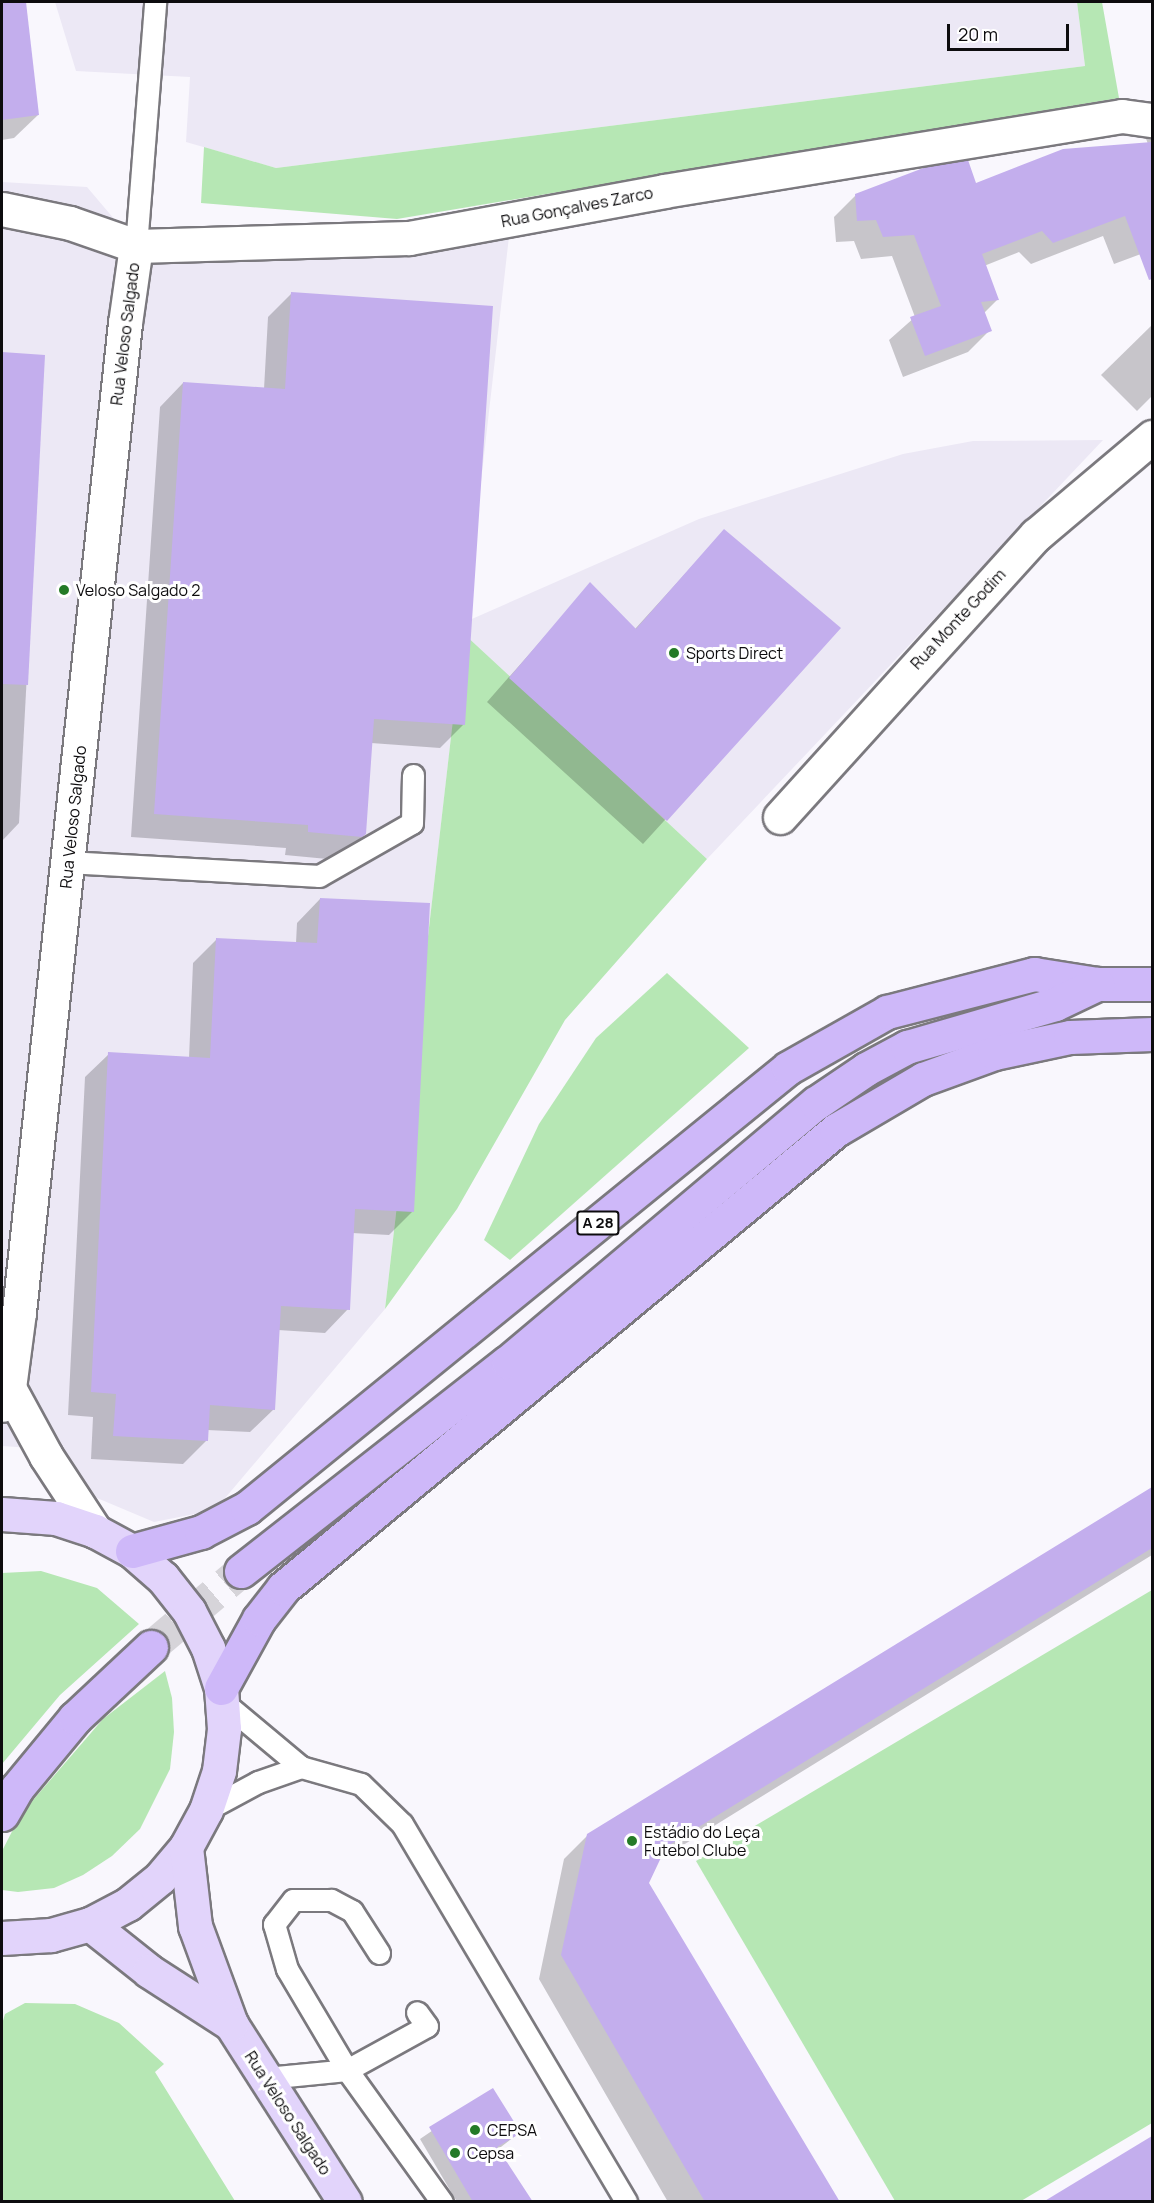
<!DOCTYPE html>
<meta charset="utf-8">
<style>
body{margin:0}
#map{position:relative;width:1154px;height:2203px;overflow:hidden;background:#f9f7fd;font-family:Manrope,sans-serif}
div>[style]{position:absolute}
.built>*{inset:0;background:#ece8f5}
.green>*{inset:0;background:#b6e7b4}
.shadow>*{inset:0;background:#0003}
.building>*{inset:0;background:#c3aeed}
.motorway-tunnel>*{height:33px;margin-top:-16.5px;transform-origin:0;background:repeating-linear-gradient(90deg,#d6d4d9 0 33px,transparent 0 49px)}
.roads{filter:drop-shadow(2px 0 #7b797e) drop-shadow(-2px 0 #7b797e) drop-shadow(0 2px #7b797e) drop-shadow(0 -2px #7b797e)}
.service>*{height:21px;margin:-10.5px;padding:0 10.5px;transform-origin:10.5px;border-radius:10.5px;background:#fff}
.minor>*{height:33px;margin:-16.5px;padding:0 16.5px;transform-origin:16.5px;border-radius:16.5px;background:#fff}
.tertiary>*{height:33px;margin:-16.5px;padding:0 16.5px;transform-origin:16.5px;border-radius:16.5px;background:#fff}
.primary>*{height:33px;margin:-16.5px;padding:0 16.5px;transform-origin:16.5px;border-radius:16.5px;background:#e2d4fb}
.motorway>*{height:33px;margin:-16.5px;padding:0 16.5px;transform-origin:16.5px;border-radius:16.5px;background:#ceb8f9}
.dots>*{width:16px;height:16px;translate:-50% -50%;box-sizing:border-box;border:3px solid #fff;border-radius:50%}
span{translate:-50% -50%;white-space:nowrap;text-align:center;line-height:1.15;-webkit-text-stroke:6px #fff;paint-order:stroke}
.shield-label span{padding:2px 4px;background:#fff;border:2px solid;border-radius:4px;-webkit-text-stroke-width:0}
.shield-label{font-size:15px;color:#0d0c0e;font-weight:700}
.street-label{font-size:16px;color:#0d0c0e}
.poi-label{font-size:16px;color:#0d0c0e}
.left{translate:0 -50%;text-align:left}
.frame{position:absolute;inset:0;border:3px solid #0d0c0e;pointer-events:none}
.scale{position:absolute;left:947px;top:24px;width:122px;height:27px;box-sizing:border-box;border:3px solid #0d0c0e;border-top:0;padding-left:8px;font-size:18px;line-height:21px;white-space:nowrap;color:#0d0c0e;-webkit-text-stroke:4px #fff;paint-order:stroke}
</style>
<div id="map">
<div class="built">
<div style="clip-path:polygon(55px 2px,1077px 2px,1085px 66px,276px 168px,186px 142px,190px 77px,76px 71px)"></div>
<div style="clip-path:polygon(2px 182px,87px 187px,137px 246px,511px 219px,465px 622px,699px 519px,903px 454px,973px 441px,1103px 440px,707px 859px,463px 634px,385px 1309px,215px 1510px,154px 1522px,97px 1498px,62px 1450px,2px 1446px)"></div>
</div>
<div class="green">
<div style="clip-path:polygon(1077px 2px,1102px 2px,1119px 98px,397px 219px,201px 203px,204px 147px,276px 168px,1085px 66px)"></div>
<div style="clip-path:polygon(463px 633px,707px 859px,565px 1020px,457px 1209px,385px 1309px)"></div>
<div style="clip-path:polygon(667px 973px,749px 1048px,510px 1260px,484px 1240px,539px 1124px,596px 1038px)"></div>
<div style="clip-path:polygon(41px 1571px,97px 1588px,139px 1624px,60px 1695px,2px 1764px,2px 1573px)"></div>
<div style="clip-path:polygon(1152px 1590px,1152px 2123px,1021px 2201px,895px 2201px,696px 1861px)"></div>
<div style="clip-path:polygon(165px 1671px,172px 1698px,174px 1732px,170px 1769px,140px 1829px,112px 1856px,83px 1875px,54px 1888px,18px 1892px,2px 1890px,2px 1851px,21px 1814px,103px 1719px)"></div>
<div style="clip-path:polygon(25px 2003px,75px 2004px,119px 2023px,164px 2064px,155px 2072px,235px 2201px,2px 2201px,2px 2024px,5px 2014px)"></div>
</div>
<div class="shadow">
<div style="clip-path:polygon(2px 2px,25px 2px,38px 115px,14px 138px,2px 140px)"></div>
<div style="clip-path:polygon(1152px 103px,1152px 260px,1149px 251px,1114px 264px,1103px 236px,1031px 264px,1019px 252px,984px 266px,997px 300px,984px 313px,990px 330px,968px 352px,903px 377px,889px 340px,915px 317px,892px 256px,861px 259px,854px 241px,836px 242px,834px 217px,856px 195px,975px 185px,1148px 144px,1142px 128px)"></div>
<div style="clip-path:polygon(292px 293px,464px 724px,440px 748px,371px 743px,365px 834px,338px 860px,285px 855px,286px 848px,131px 837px,160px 407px,183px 383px,264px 389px,268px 317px)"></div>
<div style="clip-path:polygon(1152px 325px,1152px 396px,1137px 411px,1101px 375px)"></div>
<div style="clip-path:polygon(2px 354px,44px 356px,19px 823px,2px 841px)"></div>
<div style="clip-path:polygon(724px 531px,839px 629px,643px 844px,487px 702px,590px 585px,635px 629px)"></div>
<div style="clip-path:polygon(320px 899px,412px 1212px,389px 1235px,352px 1233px,348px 1309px,325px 1333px,278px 1330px,274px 1409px,250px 1432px,207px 1430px,207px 1440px,183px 1464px,91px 1459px,93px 1417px,68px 1415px,85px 1077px,109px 1054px,189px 1058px,193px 963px,217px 939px,296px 943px,297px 923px)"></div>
<div style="clip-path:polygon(1152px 1488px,1152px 1555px,659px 1860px,647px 1884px,838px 2202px,668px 2202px,539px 1979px,564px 1859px,588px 1835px)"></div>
<div style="clip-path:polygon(492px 2090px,519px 2133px,497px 2150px,531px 2202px,457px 2202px,420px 2139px)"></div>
<div style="clip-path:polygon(1152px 2138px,1152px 2202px,1046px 2202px)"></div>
</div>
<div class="building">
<div style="clip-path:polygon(2px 2px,26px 2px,39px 115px,2px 120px)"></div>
<div style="clip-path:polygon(1152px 142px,1152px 279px,1149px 280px,1125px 216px,1053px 243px,1042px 231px,982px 254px,999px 300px,981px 302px,992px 331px,925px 356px,910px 317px,941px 306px,914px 235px,883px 237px,876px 220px,857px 221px,855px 194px,926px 167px,968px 160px,976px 183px,1063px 149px)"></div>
<div style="clip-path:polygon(291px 292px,493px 306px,465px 725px,374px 719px,366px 834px,362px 837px,308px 832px,308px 825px,154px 814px,183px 382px,285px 389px)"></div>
<div style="clip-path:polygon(2px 352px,45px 355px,28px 685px,2px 684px)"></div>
<div style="clip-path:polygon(724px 529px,841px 628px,667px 821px,509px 678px,590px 582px,636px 629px)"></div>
<div style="clip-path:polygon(320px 898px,430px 903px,414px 1212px,355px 1209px,350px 1310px,281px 1306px,275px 1410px,210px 1405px,208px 1441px,113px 1436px,116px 1394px,91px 1392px,108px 1052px,210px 1058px,216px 938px,317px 943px)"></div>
<div style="clip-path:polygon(1152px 1487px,1152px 1548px,666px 1847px,649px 1883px,840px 2202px,705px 2202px,561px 1955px,587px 1834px)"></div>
<div style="clip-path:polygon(493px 2088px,521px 2133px,497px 2147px,533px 2202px,473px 2202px,429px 2127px)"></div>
<div style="clip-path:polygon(1152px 2136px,1152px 2202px,1043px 2202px)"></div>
</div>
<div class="motorway-tunnel">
<div style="left:151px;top:1647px;width:118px;rotate:-40.2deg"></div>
</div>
<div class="roads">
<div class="service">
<div style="left:136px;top:246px;width:245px;rotate:-85.5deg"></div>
<div style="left:68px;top:862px;width:251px;rotate:3.2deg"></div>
<div style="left:319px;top:876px;width:107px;rotate:-29.7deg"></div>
<div style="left:412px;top:823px;width:48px;rotate:-88.8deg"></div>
<div style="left:222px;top:1701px;width:103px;rotate:39.9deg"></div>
<div style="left:301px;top:1767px;width:62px;rotate:15.8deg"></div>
<div style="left:361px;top:1784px;width:57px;rotate:44.3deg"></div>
<div style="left:402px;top:1824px;width:439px;rotate:59.3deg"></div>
<div style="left:206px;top:1810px;width:59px;rotate:-28.3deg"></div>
<div style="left:258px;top:1782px;width:46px;rotate:-19.2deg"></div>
<div style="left:379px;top:1953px;width:50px;rotate:-122.7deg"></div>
<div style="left:352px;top:1911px;width:24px;rotate:-152deg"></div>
<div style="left:331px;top:1900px;width:38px;rotate:180deg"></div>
<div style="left:293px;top:1900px;width:31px;rotate:128deg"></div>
<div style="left:274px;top:1924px;width:47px;rotate:73.9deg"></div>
<div style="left:287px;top:1969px;width:117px;rotate:59.3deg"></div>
<div style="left:347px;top:2070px;width:163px;rotate:54.3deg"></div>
<div style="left:266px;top:2078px;width:81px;rotate:-5.6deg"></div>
<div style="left:347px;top:2070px;width:91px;rotate:-28.8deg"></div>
<div style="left:427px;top:2026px;width:17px;rotate:-126deg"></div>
</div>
<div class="minor">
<div style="left:136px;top:246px;width:273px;rotate:-1.7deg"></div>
<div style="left:409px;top:238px;width:259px;rotate:-10.4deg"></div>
<div style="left:664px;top:191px;width:464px;rotate:-9.3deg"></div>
<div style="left:1122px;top:116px;width:30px;rotate:8deg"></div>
<div style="left:780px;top:817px;width:381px;rotate:-47.8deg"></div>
<div style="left:1036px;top:535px;width:152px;rotate:-40.2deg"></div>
</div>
<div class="tertiary">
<div style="left:2px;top:209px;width:69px;rotate:11.6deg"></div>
<div style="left:70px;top:223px;width:70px;rotate:19.2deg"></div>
<div style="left:136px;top:246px;width:78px;rotate:98.1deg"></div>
<div style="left:125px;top:323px;width:995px;rotate:96.12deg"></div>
<div style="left:19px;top:1312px;width:77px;rotate:97.5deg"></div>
<div style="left:9px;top:1388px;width:18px;rotate:112deg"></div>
<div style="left:9px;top:1388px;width:77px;rotate:61.4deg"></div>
<div style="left:46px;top:1456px;width:90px;rotate:56.8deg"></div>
</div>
<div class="primary">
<div style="left:2px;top:1514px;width:54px;rotate:4.2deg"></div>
<div style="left:56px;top:1518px;width:41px;rotate:18.4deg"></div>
<div style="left:95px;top:1531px;width:42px;rotate:28.4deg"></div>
<div style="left:132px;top:1551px;width:41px;rotate:41.1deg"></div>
<div style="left:163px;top:1578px;width:42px;rotate:51.8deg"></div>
<div style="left:189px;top:1611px;width:42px;rotate:62.8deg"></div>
<div style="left:208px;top:1648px;width:42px;rotate:72deg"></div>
<div style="left:221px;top:1688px;width:41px;rotate:85.8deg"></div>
<div style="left:224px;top:1729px;width:42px;rotate:96.8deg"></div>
<div style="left:219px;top:1771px;width:41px;rotate:108.4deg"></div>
<div style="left:206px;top:1810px;width:42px;rotate:118.4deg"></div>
<div style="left:186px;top:1847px;width:40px;rotate:130deg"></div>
<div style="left:160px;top:1878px;width:41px;rotate:140.9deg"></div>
<div style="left:128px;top:1904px;width:43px;rotate:152.2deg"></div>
<div style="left:90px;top:1924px;width:41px;rotate:164.2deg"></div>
<div style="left:51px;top:1935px;width:49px;rotate:176.5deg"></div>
<div style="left:186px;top:1847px;width:80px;rotate:83.5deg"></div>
<div style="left:195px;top:1926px;width:104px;rotate:69.8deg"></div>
<div style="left:231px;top:2024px;width:211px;rotate:57.4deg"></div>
<div style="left:90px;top:1924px;width:75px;rotate:38.5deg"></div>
<div style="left:149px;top:1971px;width:98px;rotate:32.9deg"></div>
</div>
<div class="motorway">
<div style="left:132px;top:1551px;width:72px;rotate:-15.4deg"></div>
<div style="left:201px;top:1532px;width:52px;rotate:-27.6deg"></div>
<div style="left:247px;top:1508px;width:697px;rotate:-39.12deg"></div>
<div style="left:788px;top:1068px;width:114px;rotate:-29.5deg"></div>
<div style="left:887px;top:1012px;width:152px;rotate:-14.5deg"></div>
<div style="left:1034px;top:974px;width:64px;rotate:9deg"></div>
<div style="left:1097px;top:984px;width:55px"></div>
<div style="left:241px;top:1571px;width:339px;rotate:-38.1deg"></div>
<div style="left:508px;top:1362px;width:402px;rotate:-40.1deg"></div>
<div style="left:816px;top:1103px;width:60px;rotate:-34.2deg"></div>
<div style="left:866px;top:1069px;width:47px;rotate:-28.2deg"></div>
<div style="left:907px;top:1047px;width:154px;rotate:-16.2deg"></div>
<div style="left:1055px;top:1004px;width:47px;rotate:-25.5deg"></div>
<div style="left:221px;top:1688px;width:79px;rotate:-61.2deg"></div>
<div style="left:259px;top:1619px;width:39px;rotate:-52deg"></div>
<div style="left:283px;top:1588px;width:718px;rotate:-39.63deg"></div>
<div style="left:836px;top:1130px;width:101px;rotate:-30.4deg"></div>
<div style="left:923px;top:1079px;width:76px;rotate:-20.1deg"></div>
<div style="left:994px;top:1053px;width:78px;rotate:-11.9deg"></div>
<div style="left:1070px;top:1037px;width:82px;rotate:-2.1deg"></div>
<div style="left:2px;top:1814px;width:30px;rotate:-60deg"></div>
<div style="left:17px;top:1788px;width:91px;rotate:-50.4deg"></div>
<div style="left:75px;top:1718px;width:104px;rotate:-43.1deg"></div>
</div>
</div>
<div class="dots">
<div style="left:64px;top:590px;background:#247a27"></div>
<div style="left:674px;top:653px;background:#247a27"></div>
<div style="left:632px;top:1841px;background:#247a27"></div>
<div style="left:475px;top:2130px;background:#247a27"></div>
<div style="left:455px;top:2153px;background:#247a27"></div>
</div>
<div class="shield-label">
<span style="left:598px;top:1223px">A 28</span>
</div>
<div class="street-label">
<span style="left:577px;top:207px;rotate:-11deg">Rua Gonçalves Zarco</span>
<span style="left:125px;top:334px;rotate:-83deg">Rua Veloso Salgado</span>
<span style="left:958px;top:619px;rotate:-47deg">Rua Monte Godim</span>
<span style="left:73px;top:817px;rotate:-84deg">Rua Veloso Salgado</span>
<span style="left:288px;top:2113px;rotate:57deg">Rua Veloso Salgado</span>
</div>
<div class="poi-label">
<span class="left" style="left:76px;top:590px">Veloso Salgado 2</span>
<span class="left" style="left:686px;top:653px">Sports Direct</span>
<span class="left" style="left:644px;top:1841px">Estádio do Leça<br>Futebol Clube</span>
<span class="left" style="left:487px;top:2130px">CEPSA</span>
<span class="left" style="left:467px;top:2153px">Cepsa</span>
</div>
<div class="frame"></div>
<div class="scale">20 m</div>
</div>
